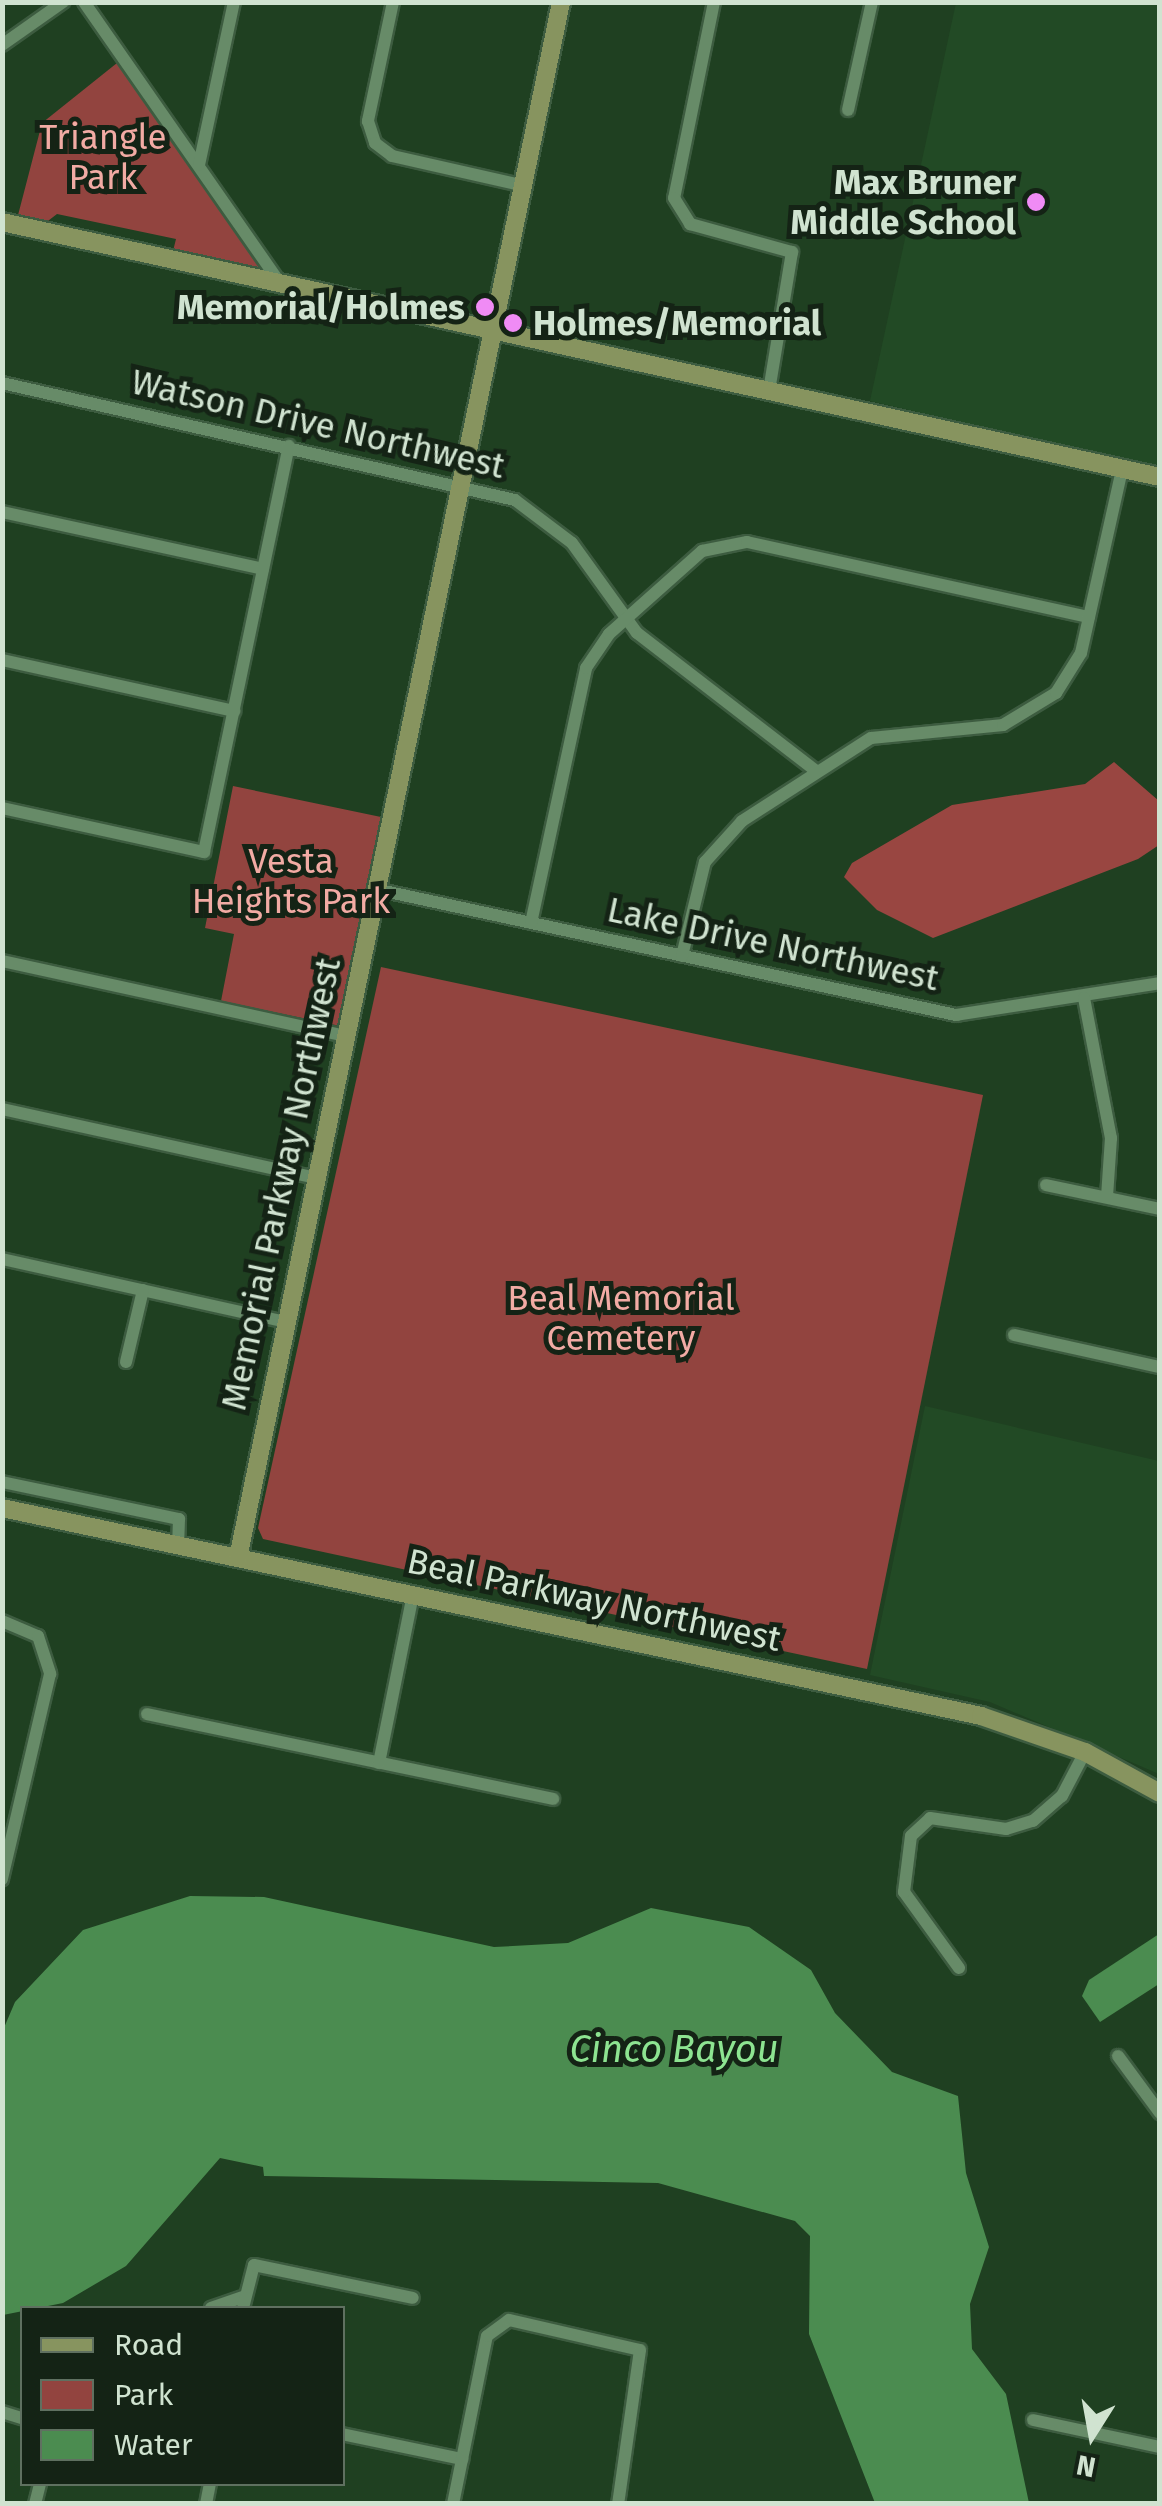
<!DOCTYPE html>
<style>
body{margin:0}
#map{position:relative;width:1162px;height:2506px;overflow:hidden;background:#1f4021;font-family:"Fira Sans",sans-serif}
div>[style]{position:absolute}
.built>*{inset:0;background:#224a25}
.green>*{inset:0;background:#92443f}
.forest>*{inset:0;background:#994641}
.water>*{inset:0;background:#4b8c50}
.roads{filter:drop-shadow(2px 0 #3d5c40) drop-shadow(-2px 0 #3d5c40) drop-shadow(0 2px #3d5c40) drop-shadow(0 -2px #3d5c40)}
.street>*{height:12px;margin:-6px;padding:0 6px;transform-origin:6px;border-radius:6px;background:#678b68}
.secondary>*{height:18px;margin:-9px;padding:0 9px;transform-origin:9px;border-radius:9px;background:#87945f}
.dots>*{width:28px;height:28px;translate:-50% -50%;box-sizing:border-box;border:5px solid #142315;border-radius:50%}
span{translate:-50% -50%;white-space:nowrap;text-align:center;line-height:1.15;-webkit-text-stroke:10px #142315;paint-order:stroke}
.park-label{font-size:35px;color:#f2aba4}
.poi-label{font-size:35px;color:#d0e3d0;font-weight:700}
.right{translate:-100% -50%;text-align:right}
.left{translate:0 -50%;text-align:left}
.street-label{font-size:35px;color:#d0e3d0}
.water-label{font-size:38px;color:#8de491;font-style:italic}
.frame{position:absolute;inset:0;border:5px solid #d0e3d0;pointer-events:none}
.legend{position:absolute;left:20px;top:2306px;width:325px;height:180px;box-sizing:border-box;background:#142315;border:2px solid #5f7060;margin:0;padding:12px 18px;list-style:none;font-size:30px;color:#d0e3d0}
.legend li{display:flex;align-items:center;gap:20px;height:50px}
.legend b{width:50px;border:2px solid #5f7060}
.north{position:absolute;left:1042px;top:2386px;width:100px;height:100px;-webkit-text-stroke:8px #142315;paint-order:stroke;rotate:191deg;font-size:28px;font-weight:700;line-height:40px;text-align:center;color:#d0e3d0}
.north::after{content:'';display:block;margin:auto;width:35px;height:45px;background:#d0e3d0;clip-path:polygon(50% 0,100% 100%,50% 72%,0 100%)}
</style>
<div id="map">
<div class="built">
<div style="clip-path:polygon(956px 3px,1159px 3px,1159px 468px,870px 401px)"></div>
<div style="clip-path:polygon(925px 1406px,1159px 1461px,1159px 1774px,990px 1702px,870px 1675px)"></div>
</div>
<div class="green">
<div style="clip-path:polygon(117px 63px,265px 273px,173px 251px,176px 239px,57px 214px,44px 224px,17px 219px,42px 123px)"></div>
<div style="clip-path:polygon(233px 786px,381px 817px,340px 1026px,221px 1001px,234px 934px,205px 928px)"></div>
<div style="clip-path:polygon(381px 967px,983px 1095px,867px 1669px,263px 1539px,258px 1528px)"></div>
</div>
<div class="forest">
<div style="clip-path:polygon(1114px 762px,1159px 801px,1159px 845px,1138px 859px,933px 938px,877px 910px,844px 877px,852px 863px,952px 805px,1085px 784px)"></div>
</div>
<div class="water">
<div style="clip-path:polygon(190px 1896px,264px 1897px,494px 1947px,568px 1943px,651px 1908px,749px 1927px,811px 1970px,835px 2013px,892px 2072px,958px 2096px,966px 2173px,989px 2247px,970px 2304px,972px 2349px,1006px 2394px,1029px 2503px,875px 2503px,809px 2334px,810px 2236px,795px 2221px,658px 2183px,264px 2176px,263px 2167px,220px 2158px,126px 2266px,63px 2303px,3px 2315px,3px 2030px,15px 2002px,83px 1930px)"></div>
<div style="clip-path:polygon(1159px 1934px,1159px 1984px,1100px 2022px,1082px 1996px,1089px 1980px)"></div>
</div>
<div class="roads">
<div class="street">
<div style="left:84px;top:2px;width:343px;rotate:55.1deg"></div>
<div style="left:393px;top:2px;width:122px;rotate:101.9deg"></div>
<div style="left:368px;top:121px;width:23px;rotate:72deg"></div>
<div style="left:375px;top:143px;width:21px;rotate:37deg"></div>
<div style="left:392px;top:156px;width:132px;rotate:12.7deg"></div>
<div style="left:714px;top:2px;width:200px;rotate:101.5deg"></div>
<div style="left:674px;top:198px;width:31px;rotate:58deg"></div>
<div style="left:690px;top:224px;width:106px;rotate:15.4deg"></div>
<div style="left:792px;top:252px;width:141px;rotate:99.4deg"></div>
<div style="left:2px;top:45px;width:75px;rotate:-35.2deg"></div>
<div style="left:848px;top:110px;width:111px;rotate:-77.5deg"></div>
<div style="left:199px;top:165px;width:167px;rotate:-77.9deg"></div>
<div style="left:2px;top:383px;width:526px;rotate:12.85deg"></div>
<div style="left:515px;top:500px;width:71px;rotate:37deg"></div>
<div style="left:572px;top:543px;width:111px;rotate:54.2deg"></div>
<div style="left:637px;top:633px;width:225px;rotate:37.6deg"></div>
<div style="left:2px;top:512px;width:267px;rotate:12.3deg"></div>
<div style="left:2px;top:660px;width:238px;rotate:12.4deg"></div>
<div style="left:2px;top:808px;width:207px;rotate:12.3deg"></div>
<div style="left:204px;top:852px;width:415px;rotate:-78.2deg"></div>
<div style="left:375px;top:889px;width:595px;rotate:12.24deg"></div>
<div style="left:956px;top:1015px;width:206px;rotate:-8.9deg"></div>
<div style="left:531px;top:923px;width:261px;rotate:-77.8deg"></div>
<div style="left:586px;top:668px;width:41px;rotate:-55.9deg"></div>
<div style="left:609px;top:634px;width:125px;rotate:-41.7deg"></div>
<div style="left:702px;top:551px;width:46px;rotate:-11.3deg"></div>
<div style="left:747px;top:542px;width:350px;rotate:12.4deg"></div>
<div style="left:682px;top:956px;width:97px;rotate:-76.3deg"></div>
<div style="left:705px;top:862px;width:55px;rotate:-47.9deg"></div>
<div style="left:742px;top:821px;width:153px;rotate:-32.8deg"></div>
<div style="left:871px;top:738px;width:133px;rotate:-5.6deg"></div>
<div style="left:1003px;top:725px;width:62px;rotate:-31.1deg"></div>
<div style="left:1056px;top:693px;width:47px;rotate:-58deg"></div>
<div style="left:1081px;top:653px;width:189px;rotate:-77.4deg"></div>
<div style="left:2px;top:961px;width:351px;rotate:12.3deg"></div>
<div style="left:1084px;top:998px;width:143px;rotate:79.1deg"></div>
<div style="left:1111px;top:1138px;width:59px;rotate:93.9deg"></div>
<div style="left:2px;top:1109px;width:321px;rotate:12.4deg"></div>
<div style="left:1046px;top:1185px;width:116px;rotate:11.9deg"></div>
<div style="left:2px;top:1259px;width:291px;rotate:12.5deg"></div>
<div style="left:1014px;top:1335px;width:149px;rotate:12.4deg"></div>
<div style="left:126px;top:1362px;width:74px;rotate:-76.7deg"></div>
<div style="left:2px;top:1482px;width:181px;rotate:11.8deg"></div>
<div style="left:179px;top:1519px;width:26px;rotate:92deg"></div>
<div style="left:2px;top:1621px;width:39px;rotate:23deg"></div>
<div style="left:38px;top:1636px;width:40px;rotate:72deg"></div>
<div style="left:50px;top:1674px;width:211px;rotate:103.2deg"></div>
<div style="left:147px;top:1714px;width:415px;rotate:11.8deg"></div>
<div style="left:379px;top:1763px;width:171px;rotate:-78.6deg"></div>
<div style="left:959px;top:1968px;width:94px;rotate:-125.9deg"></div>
<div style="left:904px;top:1892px;width:56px;rotate:-82.9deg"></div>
<div style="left:911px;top:1836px;width:26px;rotate:-43deg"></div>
<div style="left:930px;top:1818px;width:77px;rotate:8.2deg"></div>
<div style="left:1006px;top:1829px;width:28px;rotate:-17deg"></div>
<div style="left:1033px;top:1821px;width:38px;rotate:-41deg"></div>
<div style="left:1062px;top:1796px;width:50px;rotate:-62.4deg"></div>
<div style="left:1118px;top:2056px;width:71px;rotate:53.6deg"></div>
<div style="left:211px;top:2308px;width:36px;rotate:-19deg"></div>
<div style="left:243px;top:2308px;width:44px;rotate:-75.7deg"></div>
<div style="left:254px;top:2265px;width:162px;rotate:11.7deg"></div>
<div style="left:2px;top:2412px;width:21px;rotate:17deg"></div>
<div style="left:1033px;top:2420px;width:130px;rotate:12deg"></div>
<div style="left:342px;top:2434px;width:123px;rotate:11.8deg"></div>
<div style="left:35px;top:2504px;width:21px;rotate:-76deg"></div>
<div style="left:206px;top:2504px;width:20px;rotate:-79deg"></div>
<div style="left:453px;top:2504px;width:171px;rotate:-78.6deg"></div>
<div style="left:487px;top:2336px;width:27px;rotate:-36deg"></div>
<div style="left:509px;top:2320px;width:134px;rotate:12.9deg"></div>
<div style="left:640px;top:2350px;width:156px;rotate:98.1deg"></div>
</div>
<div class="secondary">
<div style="left:2px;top:222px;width:1186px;rotate:12.42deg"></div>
<div style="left:2px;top:1508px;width:1001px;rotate:11.99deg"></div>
<div style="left:981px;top:1716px;width:110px;rotate:19.1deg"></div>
<div style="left:1085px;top:1752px;width:85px;rotate:28.7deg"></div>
<div style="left:238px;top:1558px;width:1589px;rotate:-78.27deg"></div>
</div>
</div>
<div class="dots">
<div style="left:1036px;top:202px;background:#f08bf5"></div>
<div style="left:485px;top:307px;background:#f08bf5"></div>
<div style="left:513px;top:323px;background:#f08bf5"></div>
</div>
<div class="park-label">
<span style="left:103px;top:157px">Triangle<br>Park</span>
<span style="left:291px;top:881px">Vesta<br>Heights Park</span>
<span style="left:621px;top:1318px">Beal Memorial<br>Cemetery</span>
</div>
<div class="poi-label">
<span class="right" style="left:1016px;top:202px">Max Bruner<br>Middle School</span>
<span class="right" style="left:465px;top:307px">Memorial/Holmes</span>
<span class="left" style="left:533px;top:323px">Holmes/Memorial</span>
</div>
<div class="street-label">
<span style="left:318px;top:424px;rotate:13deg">Watson Drive Northwest</span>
<span style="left:773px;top:944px;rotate:12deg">Lake Drive Northwest</span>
<span style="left:281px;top:1184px;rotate:-78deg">Memorial Parkway Northwest</span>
<span style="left:594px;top:1600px;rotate:12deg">Beal Parkway Northwest</span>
</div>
<div class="water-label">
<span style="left:674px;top:2050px">Cinco Bayou</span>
</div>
<div class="frame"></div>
<ul class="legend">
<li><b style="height:12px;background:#87945f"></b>Road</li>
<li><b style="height:28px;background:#92443f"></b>Park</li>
<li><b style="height:28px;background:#4b8c50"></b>Water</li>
</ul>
<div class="north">N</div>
</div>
